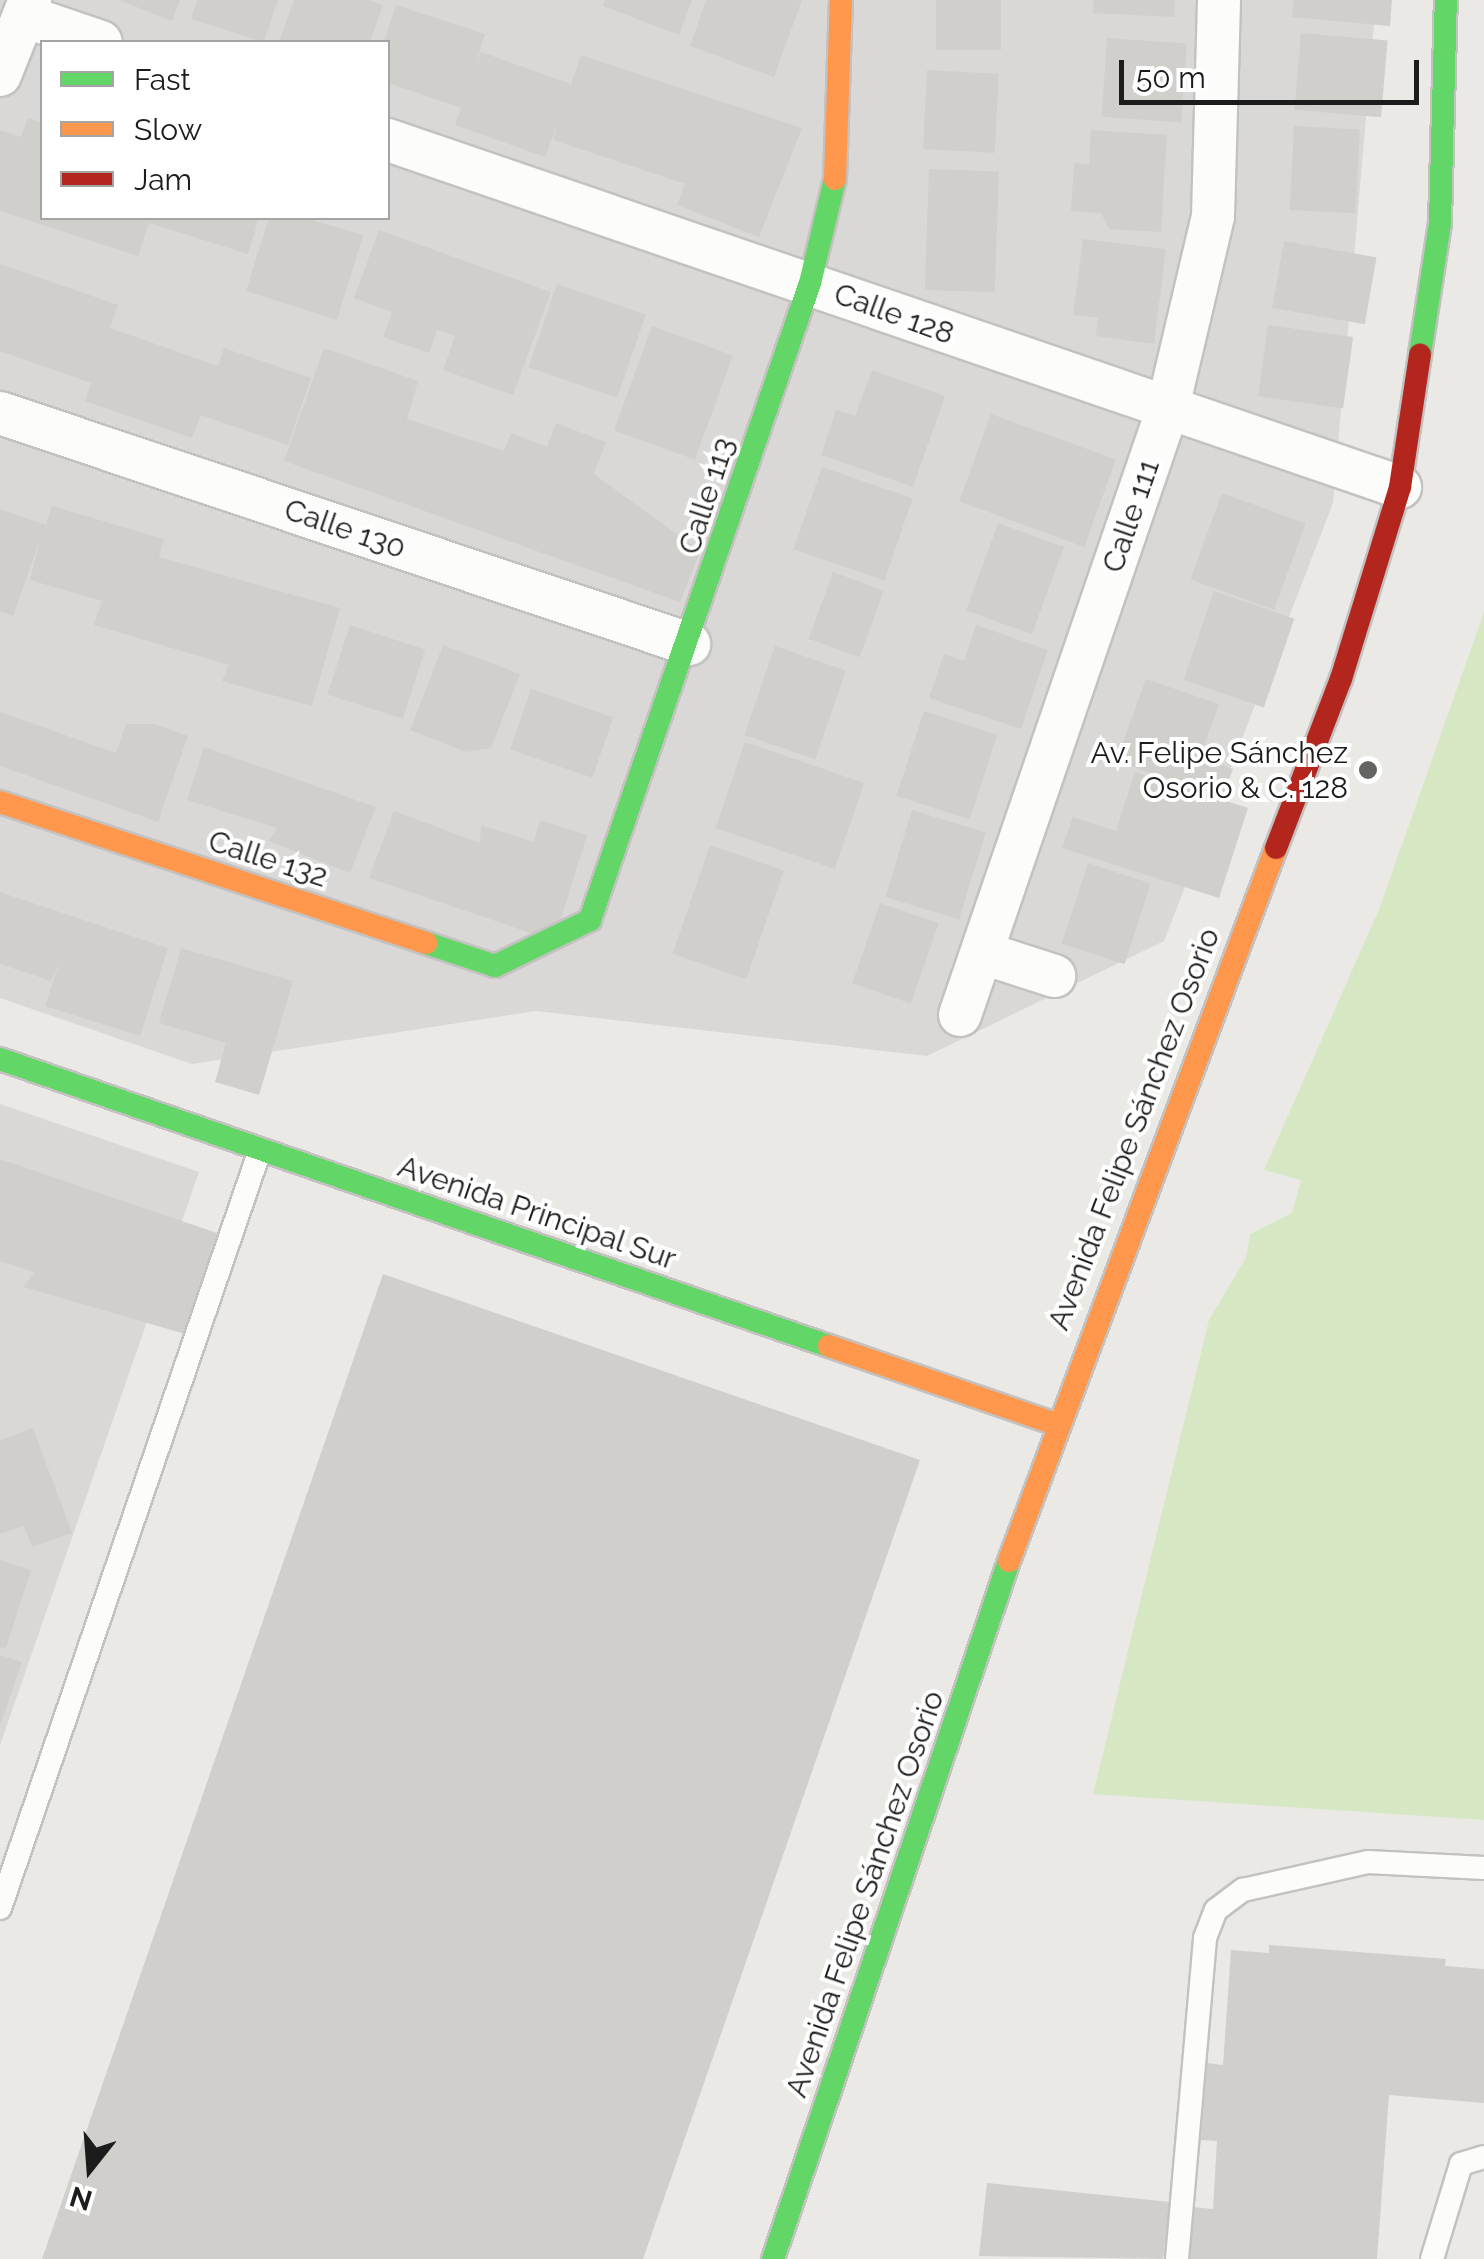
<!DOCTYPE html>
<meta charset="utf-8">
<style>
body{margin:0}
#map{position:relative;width:1484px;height:2259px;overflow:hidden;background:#eae9e5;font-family:Raleway,sans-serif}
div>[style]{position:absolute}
.residential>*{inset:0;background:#d9d8d6}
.grass>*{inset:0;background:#d6e8c3}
.building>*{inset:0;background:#d1cfcc;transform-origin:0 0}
.roads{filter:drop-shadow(2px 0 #c3c2c1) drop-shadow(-2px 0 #c3c2c1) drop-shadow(0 2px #c3c2c1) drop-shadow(0 -2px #c3c2c1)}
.lane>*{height:22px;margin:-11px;padding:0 11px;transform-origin:11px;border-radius:11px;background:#fcfcfb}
.street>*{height:42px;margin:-21px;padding:0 21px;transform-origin:21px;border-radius:21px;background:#fcfcfb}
.fast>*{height:22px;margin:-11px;padding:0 11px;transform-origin:11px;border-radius:11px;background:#63d668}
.slow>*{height:22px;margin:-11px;padding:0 11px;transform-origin:11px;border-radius:11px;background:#ff974d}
.jam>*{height:22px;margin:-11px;padding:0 11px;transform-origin:11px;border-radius:11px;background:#b3261e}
.dots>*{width:28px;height:28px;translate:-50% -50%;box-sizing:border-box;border:5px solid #fff;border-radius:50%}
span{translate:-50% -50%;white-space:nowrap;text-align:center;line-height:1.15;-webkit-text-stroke:8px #fff;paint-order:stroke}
.street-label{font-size:30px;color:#1c1c1c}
.poi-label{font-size:30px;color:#1c1c1c}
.right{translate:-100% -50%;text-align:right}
.legend{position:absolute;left:40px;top:40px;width:350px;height:180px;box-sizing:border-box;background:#fff;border:2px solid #a4a4a4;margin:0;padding:12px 18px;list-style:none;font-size:30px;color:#1c1c1c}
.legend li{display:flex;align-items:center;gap:20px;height:50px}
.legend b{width:50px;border:2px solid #a4a4a4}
.north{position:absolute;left:40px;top:2119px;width:100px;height:100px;-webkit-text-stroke:8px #fff;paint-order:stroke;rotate:197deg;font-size:28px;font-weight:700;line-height:40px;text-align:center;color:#1c1c1c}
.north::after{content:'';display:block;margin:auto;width:35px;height:45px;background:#1c1c1c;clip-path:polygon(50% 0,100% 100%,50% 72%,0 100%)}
.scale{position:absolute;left:1119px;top:60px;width:300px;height:45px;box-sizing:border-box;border:5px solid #1c1c1c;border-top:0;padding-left:12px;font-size:30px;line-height:35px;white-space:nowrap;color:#1c1c1c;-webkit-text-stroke:8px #fff;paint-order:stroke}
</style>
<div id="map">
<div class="residential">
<div style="clip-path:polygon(evenodd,0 0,1376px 0,1333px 503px,1164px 941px,927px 1056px,536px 1011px,192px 1064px,0 998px,0 0,42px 42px,388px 42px,388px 218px,42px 218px,42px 42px)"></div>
<div style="clip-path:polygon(0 1104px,199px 1172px,0 1745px)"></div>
</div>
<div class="grass">
<div style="clip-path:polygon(1484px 612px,1484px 1820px,1093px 1794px,1209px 1320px,1246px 1258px,1250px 1234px,1292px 1213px,1301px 1180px,1264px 1170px,1380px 907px)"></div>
</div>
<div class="building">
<div style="clip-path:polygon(119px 0,180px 0,172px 21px)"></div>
<div style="clip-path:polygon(197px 0,278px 0,264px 42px,191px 19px)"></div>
<div style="clip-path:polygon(294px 0,369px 0,383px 5px,370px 42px,279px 42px)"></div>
<div style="clip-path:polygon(605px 0,692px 0,679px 35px,603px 6px)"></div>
<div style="clip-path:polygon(706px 0,802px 0,774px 77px,690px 46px)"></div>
<div style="left:936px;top:0;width:65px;height:50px"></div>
<div style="clip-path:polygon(1094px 0,1175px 0,1174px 17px,1093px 13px)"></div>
<div style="clip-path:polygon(1294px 0,1392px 0,1390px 26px,1292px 17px)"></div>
<div style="clip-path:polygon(396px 5px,485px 34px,476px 64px,481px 52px,571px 84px,581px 55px,802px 128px,759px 237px,677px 205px,685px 184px,553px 140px,559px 121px,545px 157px,455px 125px,461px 108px,388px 83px,384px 42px)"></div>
<div style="left:1301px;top:33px;width:87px;height:77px;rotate:5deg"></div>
<div style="left:1107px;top:38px;width:80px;height:79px;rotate:4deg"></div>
<div style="left:927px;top:70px;width:72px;height:79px;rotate:3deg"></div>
<div style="clip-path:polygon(28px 118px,42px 123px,42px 218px,259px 218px,248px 254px,149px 223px,138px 256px,0 211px,0 130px,21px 137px)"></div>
<div style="left:1294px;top:126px;width:66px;height:84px;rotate:3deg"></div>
<div style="clip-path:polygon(1091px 130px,1167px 135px,1161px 232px,1109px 229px,1101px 213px,1071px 211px,1074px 163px,1089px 164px)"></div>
<div style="left:929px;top:169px;width:70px;height:121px;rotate:2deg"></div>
<div style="clip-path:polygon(269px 218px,305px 218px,363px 235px,337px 320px,246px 291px)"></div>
<div style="clip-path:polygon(379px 230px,551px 292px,513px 395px,443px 370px,455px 336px,437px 330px,429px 353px,383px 337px,392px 312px,354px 298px)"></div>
<div style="clip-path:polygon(1083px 239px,1166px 249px,1154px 344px,1096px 336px,1098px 318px,1073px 315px)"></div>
<div style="left:1284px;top:241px;width:94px;height:68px;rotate:10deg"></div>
<div style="clip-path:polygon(0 264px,118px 305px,110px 328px,218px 366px,224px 348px,311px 378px,288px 445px,201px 415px,192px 438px,85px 401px,91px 383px,0 351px)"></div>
<div style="left:557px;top:284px;width:94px;height:88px;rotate:19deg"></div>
<div style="left:1268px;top:325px;width:86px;height:72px;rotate:8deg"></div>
<div style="left:652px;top:326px;width:86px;height:111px;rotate:20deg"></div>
<div style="clip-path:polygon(324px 348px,418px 381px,407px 419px,504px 451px,511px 433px,547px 447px,556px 423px,606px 442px,594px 474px,700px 551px,680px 602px,284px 461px)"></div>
<div style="clip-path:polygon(872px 370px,945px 396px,913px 487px,821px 455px,836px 410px,855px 416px)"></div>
<div style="left:991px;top:414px;width:133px;height:93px;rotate:20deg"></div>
<div style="left:822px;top:467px;width:96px;height:87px;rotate:19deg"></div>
<div style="left:1222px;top:493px;width:89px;height:92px;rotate:20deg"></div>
<div style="clip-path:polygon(52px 506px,164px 539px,159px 557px,340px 608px,312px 706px,222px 681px,229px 665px,94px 625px,102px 601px,30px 580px,40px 540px,13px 616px,0 611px,0 509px,46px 525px)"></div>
<div style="left:998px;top:523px;width:70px;height:93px;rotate:20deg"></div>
<div style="left:833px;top:572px;width:54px;height:71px;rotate:20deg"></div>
<div style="left:1214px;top:591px;width:85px;height:94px;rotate:19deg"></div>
<div style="left:350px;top:625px;width:79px;height:73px;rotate:18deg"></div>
<div style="clip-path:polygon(976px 625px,1048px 650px,1021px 729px,929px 698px,944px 654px,964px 661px)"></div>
<div style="clip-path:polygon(443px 645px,520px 674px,491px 748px,466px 752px,410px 730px)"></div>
<div style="left:775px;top:646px;width:75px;height:94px;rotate:19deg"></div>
<div style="clip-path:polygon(1146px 679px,1219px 704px,1200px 757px,1233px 769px,1222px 798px,1116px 761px)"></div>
<div style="left:531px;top:689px;width:87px;height:64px;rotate:19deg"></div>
<div style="left:924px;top:711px;width:77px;height:89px;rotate:18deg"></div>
<div style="clip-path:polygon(0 712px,116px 753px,126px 724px,154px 724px,188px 736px,158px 822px,0 766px)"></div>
<div style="left:745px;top:742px;width:126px;height:91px;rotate:19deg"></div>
<div style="clip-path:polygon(204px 747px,376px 807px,350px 873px,269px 841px,277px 828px,187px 800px)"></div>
<div style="clip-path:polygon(1135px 772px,1248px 808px,1219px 898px,1062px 848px,1073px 817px,1116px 831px)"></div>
<div style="left:912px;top:810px;width:77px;height:91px;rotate:17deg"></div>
<div style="clip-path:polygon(394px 811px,480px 843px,481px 825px,534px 842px,540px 820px,587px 835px,554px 941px,369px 878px)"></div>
<div style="left:710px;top:845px;width:78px;height:115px;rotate:19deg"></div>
<div style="left:1088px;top:863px;width:66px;height:85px;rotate:18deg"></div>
<div style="clip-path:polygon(0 892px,168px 948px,140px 1036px,45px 1006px,60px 961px,51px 981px,0 964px)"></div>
<div style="left:880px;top:903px;width:62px;height:85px;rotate:19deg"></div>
<div style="clip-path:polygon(181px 948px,293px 981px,259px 1095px,215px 1082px,226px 1043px,159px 1023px)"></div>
<div style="clip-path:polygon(0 1159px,217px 1233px,185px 1334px,24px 1287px,34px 1272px,0 1261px)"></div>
<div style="clip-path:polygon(383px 1274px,920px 1460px,643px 2259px,42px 2259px)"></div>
<div style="clip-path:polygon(33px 1428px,72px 1533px,32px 1547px,24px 1526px,0 1534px,0 1440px)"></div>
<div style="clip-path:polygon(0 1560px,31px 1570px,6px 1648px,0 1647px)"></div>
<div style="clip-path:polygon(0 1655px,22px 1662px,1px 1723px,0 1723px)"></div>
<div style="clip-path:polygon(1269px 1945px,1446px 1959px,1445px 1966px,1484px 1969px,1484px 2103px,1389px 2095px,1377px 2259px,1190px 2259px,1193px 2207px,1213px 2209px,1217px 2141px,1201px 2140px,1207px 2063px,1223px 2065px,1231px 1950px,1269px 1953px)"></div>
<div style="clip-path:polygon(987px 2183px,1170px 2202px,1163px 2259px,979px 2256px)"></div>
</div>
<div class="roads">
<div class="lane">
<div style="left:0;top:1908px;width:801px;rotate:-71.07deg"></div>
<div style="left:1177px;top:2259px;width:322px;rotate:-85deg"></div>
<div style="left:1205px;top:1938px;width:30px;rotate:-69deg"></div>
<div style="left:1216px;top:1910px;width:34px;rotate:-37deg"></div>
<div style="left:1243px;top:1890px;width:128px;rotate:-12.6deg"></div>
<div style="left:1368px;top:1862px;width:116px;rotate:3deg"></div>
<div style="left:1432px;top:2259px;width:99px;rotate:-73deg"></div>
<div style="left:1461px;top:2164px;width:24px;rotate:-17deg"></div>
</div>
<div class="street">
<div style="left:24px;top:16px;width:81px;rotate:18.7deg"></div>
<div style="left:0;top:75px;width:81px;rotate:-68.2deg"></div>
<div style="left:388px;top:140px;width:1070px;rotate:18.93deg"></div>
<div style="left:0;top:413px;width:727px;rotate:18.53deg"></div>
<div style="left:983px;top:953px;width:75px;rotate:17.9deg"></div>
<div style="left:960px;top:1015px;width:638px;rotate:-71.08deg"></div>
<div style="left:1167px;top:411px;width:200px;rotate:-76.7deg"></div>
<div style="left:1213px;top:216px;width:216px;rotate:-88.4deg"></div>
</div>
<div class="fast">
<div style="left:1420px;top:354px;width:133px;rotate:-81.3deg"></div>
<div style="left:1440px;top:223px;width:223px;rotate:-88.5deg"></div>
<div style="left:426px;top:943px;width:73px;rotate:18.4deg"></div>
<div style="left:495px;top:966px;width:106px;rotate:-25.8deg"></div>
<div style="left:590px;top:920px;width:674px;rotate:-70.95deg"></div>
<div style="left:810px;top:283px;width:107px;rotate:-76.5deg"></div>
<div style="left:0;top:1059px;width:877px;rotate:19.1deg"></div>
<div style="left:773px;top:2259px;width:737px;rotate:-71.32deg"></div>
</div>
<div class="slow">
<div style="left:835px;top:179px;width:179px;rotate:-88.1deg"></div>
<div style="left:0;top:802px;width:449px;rotate:18.3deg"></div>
<div style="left:829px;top:1346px;width:239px;rotate:19deg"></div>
<div style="left:1009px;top:1561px;width:761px;rotate:-69.47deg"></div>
</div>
<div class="jam">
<div style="left:1276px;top:848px;width:181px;rotate:-69deg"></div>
<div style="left:1341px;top:679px;width:201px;rotate:-72.9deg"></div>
<div style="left:1400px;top:487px;width:134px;rotate:-81.4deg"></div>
</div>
</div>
<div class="dots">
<div style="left:1368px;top:770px;background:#646462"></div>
</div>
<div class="street-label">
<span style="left:894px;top:314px;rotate:20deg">Calle 128</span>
<span style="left:707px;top:496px;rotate:-72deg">Calle 113</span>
<span style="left:1131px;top:516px;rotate:-71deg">Calle 111</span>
<span style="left:345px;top:529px;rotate:19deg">Calle 130</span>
<span style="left:268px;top:859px;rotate:18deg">Calle 132</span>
<span style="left:1134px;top:1129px;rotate:-69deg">Avenida Felipe Sánchez Osorio</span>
<span style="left:537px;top:1213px;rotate:19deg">Avenida Principal Sur</span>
<span style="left:865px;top:1894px;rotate:-71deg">Avenida Felipe Sánchez Osorio</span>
</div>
<div class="poi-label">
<span class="right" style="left:1348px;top:770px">Av. Felipe Sánchez<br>Osorio &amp; C. 128</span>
</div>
<ul class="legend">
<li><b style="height:12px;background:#63d668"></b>Fast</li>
<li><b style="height:12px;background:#ff974d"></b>Slow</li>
<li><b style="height:12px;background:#b3261e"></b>Jam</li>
</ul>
<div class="north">N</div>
<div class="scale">50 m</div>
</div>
